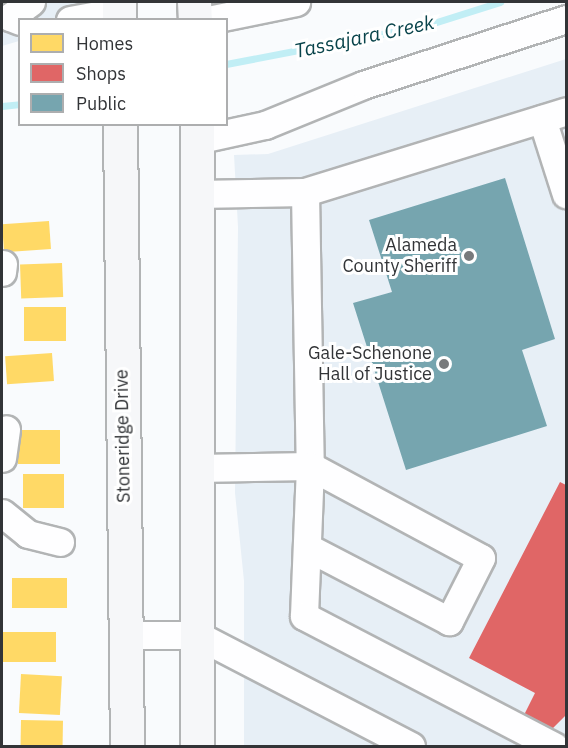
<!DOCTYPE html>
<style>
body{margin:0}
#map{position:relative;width:568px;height:748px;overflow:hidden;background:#f9fbfd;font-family:"IBM Plex Sans",sans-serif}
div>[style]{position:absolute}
.built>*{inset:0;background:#e7eff6}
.homes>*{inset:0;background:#ffd966;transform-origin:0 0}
.shops>*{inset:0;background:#e06666}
.public>*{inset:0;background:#76a5af}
.stream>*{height:7px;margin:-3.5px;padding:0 3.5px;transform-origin:3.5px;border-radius:3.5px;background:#c1eef5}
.roads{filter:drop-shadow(2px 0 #b2b4b5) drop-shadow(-2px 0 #b2b4b5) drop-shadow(0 2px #b2b4b5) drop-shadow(0 -2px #b2b4b5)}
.minor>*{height:27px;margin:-13.5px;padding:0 13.5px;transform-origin:13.5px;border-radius:13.5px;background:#fefeff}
.major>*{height:33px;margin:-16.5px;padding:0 16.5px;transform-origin:16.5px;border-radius:16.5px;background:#f6f7f9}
.dots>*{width:16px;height:16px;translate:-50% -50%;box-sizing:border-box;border:3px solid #fff;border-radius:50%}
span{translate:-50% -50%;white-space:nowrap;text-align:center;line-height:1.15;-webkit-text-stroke:6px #fff;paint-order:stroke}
.poi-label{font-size:18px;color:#323437}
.right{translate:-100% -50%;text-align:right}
.street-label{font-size:18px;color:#323437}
.water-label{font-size:20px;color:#09444b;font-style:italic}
.frame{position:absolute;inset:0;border:3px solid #323437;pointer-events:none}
.legend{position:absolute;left:18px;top:18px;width:210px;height:108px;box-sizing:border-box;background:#fff;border:2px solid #adaeaf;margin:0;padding:8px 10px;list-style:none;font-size:18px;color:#323437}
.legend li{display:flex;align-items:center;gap:12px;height:30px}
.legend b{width:30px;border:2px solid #adaeaf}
</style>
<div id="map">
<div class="built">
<div style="clip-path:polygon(2px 2px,88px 2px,89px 19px,20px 20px,19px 41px,2px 46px)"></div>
<div style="clip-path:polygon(566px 59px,566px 746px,244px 746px,244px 581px,235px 493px,238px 227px,234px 155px,268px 154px)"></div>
</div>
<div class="homes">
<div style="left:49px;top:221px;width:28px;height:47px;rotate:86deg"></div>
<div style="left:62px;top:263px;width:34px;height:42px;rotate:88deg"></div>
<div style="left:24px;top:307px;width:42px;height:34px"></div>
<div style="left:52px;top:353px;width:28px;height:47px;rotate:86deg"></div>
<div style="left:18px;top:430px;width:42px;height:34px"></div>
<div style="left:23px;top:474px;width:41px;height:34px"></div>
<div style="left:12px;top:578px;width:55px;height:30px"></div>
<div style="left:56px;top:632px;width:30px;height:54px;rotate:90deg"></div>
<div style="left:21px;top:674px;width:41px;height:39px;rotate:3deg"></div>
<div style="left:21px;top:720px;width:42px;height:26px;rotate:1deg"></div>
</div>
<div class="shops">
<div style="clip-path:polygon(560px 482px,566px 485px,566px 715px,552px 729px,524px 715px,535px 693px,469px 658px)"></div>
</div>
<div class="public">
<div style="clip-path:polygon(505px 178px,555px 339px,522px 350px,547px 426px,406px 470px,353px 303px,392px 292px,369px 220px)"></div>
</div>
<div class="stream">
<div style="left:226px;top:64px;width:202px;rotate:-10.9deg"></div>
<div style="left:424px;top:26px;width:80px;rotate:-17.5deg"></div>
<div style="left:2px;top:106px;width:18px;rotate:-6deg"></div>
</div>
<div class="roads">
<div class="minor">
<div style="left:70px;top:20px;width:50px;rotate:-10.4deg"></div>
<div style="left:208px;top:20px;width:90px;rotate:-11.6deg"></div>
<div style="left:20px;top:21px;width:11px;rotate:-158deg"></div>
<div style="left:10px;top:17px;width:26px;rotate:-36deg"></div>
<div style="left:542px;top:119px;width:79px;rotate:72.3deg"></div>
<div style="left:196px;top:140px;width:71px;rotate:-12.3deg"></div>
<div style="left:265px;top:125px;width:106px;rotate:-22.2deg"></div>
<div style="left:363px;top:85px;width:213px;rotate:-18deg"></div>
<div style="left:305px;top:192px;width:274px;rotate:89deg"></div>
<div style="left:310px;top:466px;width:150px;rotate:92.3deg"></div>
<div style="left:304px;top:616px;width:282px;rotate:27.5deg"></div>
<div style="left:197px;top:194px;width:108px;rotate:-1.1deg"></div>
<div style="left:305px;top:192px;width:273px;rotate:-17.2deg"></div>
<div style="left:2px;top:272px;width:8px;rotate:-83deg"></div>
<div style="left:2px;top:458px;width:29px;rotate:-82deg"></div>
<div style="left:197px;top:468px;width:113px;rotate:-1deg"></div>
<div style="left:310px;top:466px;width:194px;rotate:28.3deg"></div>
<div style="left:481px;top:558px;width:71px;rotate:116.9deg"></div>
<div style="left:449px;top:621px;width:160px;rotate:-152.5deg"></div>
<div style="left:2px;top:513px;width:33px;rotate:39deg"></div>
<div style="left:28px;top:534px;width:33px;rotate:14deg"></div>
<div style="left:125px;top:635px;width:72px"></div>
<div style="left:197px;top:635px;width:241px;rotate:27.4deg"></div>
</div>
<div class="major">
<div style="left:119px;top:2px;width:18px;rotate:90deg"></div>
<div style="left:194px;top:2px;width:18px;rotate:87deg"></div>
<div style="left:120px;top:124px;width:622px;rotate:89.36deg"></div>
<div style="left:197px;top:124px;width:622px;rotate:90deg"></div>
</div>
</div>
<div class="dots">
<div style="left:469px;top:256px;background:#787a7c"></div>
<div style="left:444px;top:364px;background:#787a7c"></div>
</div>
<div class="poi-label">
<span class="right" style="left:457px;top:256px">Alameda<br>County Sheriff</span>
<span class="right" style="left:432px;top:364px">Gale-Schenone<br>Hall of Justice</span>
</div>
<div class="street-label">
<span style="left:123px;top:436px;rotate:-91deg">Stoneridge Drive</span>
</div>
<div class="water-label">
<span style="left:364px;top:36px;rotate:-12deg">Tassajara Creek</span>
</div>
<div class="frame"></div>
<ul class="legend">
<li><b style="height:16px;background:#ffd966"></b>Homes</li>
<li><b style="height:16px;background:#e06666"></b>Shops</li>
<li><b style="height:16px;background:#76a5af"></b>Public</li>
</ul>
</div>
